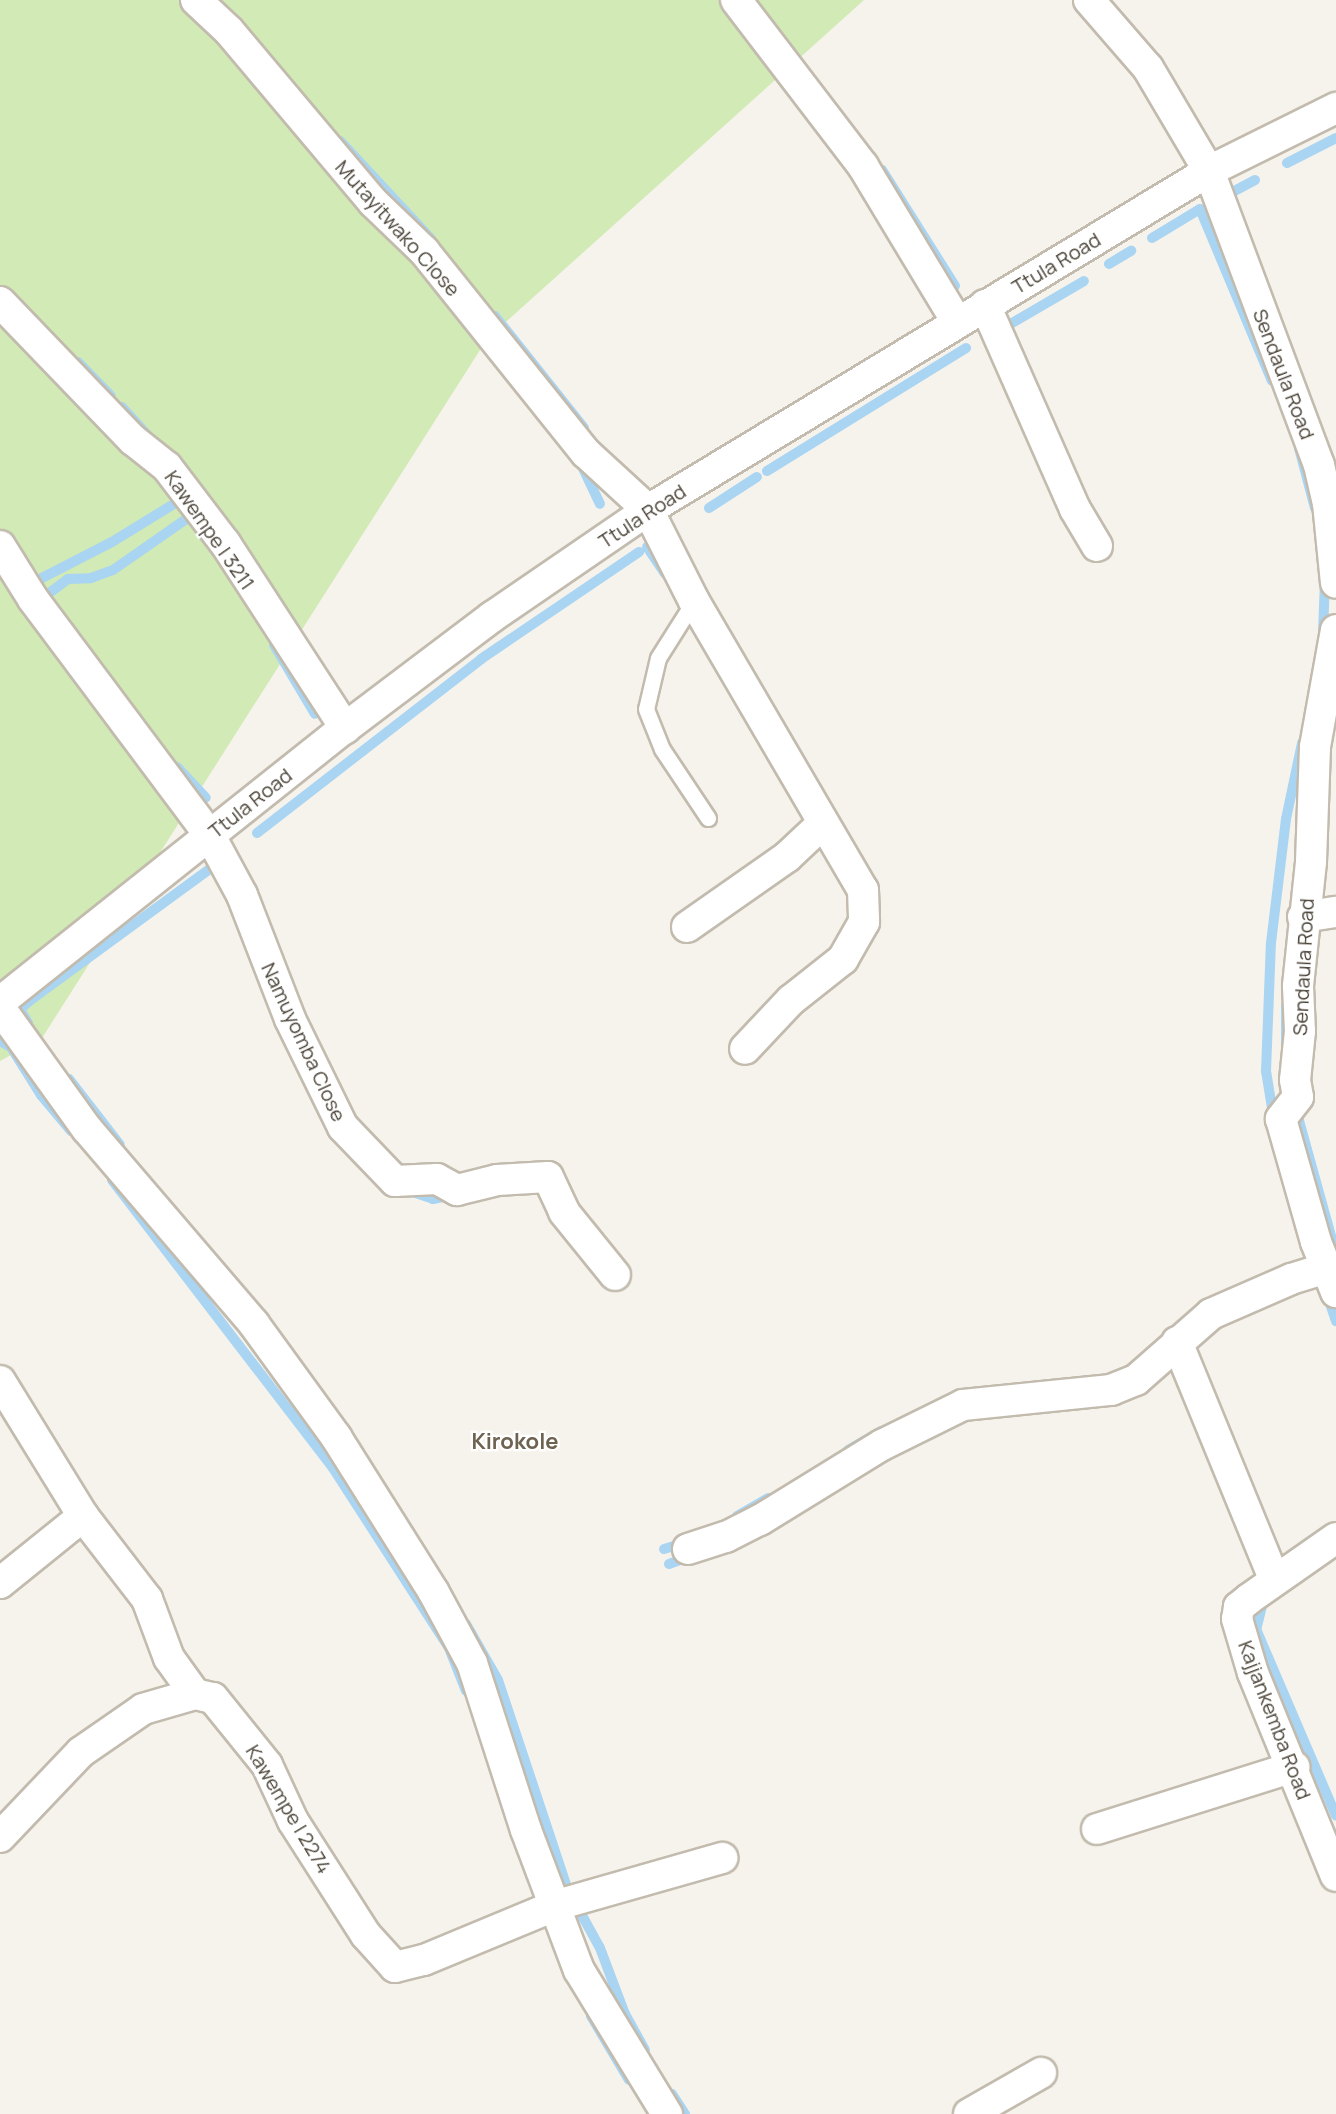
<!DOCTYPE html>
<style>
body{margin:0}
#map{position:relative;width:1336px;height:2114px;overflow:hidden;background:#f6f3ec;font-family:Manrope,sans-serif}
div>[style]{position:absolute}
.green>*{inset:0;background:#d2eab5}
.stream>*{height:10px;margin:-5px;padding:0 5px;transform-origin:5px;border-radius:5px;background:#a9d4f2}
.roads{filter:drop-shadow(2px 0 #c2bbae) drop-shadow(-2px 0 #c2bbae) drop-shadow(0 2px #c2bbae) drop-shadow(0 -2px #c2bbae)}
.lane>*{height:15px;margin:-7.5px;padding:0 7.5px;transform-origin:7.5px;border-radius:7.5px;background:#fff}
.street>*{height:30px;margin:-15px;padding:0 15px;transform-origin:15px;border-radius:15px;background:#fff}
span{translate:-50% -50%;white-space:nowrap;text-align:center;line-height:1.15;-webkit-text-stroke:4.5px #fff;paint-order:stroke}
.street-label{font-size:20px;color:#4b4439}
.quarter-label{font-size:22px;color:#6e6250;font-weight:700}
</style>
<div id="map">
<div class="green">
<div style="clip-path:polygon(0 0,864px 0,487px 339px,42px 1038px,0 1061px)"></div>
</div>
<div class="stream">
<div style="left:340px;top:141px;width:134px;rotate:47.1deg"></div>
<div style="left:1287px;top:163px;width:55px;rotate:-27deg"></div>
<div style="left:882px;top:170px;width:137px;rotate:57.8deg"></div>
<div style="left:1225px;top:196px;width:34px;rotate:-28deg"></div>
<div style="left:1152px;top:238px;width:56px;rotate:-31.1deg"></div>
<div style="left:1200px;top:209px;width:186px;rotate:67.3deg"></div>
<div style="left:1109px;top:264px;width:26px;rotate:-31deg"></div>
<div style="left:495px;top:316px;width:143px;rotate:51.5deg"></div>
<div style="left:1007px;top:326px;width:89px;rotate:-30.3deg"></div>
<div style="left:78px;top:362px;width:47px;rotate:45.9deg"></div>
<div style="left:122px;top:407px;width:45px;rotate:47.7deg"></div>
<div style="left:1299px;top:448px;width:62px;rotate:75.1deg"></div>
<div style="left:581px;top:464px;width:44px;rotate:64.6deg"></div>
<div style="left:767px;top:471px;width:234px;rotate:-31.7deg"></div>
<div style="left:709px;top:508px;width:57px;rotate:-32.9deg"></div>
<div style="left:647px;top:547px;width:32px;rotate:56deg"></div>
<div style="left:30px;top:588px;width:11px;rotate:-45deg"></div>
<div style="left:38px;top:580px;width:83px;rotate:-27.2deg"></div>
<div style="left:112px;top:542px;width:76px;rotate:-31.6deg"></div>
<div style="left:45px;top:603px;width:6px;rotate:-99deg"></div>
<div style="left:44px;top:597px;width:30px;rotate:-37deg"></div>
<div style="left:68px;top:579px;width:23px;rotate:-2deg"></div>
<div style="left:91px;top:578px;width:23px;rotate:-20deg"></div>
<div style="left:113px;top:570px;width:93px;rotate:-34.9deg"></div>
<div style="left:1323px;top:633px;width:53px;rotate:-87.8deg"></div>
<div style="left:274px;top:645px;width:80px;rotate:59.3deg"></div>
<div style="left:177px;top:767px;width:42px;rotate:46.9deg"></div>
<div style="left:257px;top:833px;width:284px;rotate:-37.8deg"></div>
<div style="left:481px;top:659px;width:191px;rotate:-34.1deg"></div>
<div style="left:1286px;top:1006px;width:41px;rotate:90deg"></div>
<div style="left:28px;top:1023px;width:16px;rotate:-120deg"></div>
<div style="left:20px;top:1009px;width:16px;rotate:-40deg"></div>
<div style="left:32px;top:999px;width:225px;rotate:-36.2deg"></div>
<div style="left:214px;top:866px;width:9px;rotate:63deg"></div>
<div style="left:0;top:1041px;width:13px;rotate:29deg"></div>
<div style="left:11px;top:1047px;width:57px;rotate:58deg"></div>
<div style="left:41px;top:1095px;width:47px;rotate:50.2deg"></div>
<div style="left:69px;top:1079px;width:83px;rotate:52.3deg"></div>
<div style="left:1295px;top:1106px;width:154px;rotate:74.5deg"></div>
<div style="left:1274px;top:1120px;width:50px;rotate:-99.3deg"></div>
<div style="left:1266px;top:1071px;width:128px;rotate:-87.8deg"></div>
<div style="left:1271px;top:943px;width:125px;rotate:-83.1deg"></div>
<div style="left:1286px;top:819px;width:78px;rotate:-78.1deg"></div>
<div style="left:112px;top:1180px;width:363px;rotate:52.5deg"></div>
<div style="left:333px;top:1468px;width:214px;rotate:57.2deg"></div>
<div style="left:449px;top:1648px;width:46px;rotate:68.4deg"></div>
<div style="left:410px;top:1191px;width:24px;rotate:19deg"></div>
<div style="left:433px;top:1199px;width:20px;rotate:-11deg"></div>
<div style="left:1326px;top:1292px;width:31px;rotate:71deg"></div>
<div style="left:848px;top:1450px;width:38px;rotate:-30deg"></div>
<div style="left:737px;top:1516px;width:36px;rotate:-30deg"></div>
<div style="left:664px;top:1549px;width:24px;rotate:-17deg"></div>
<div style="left:669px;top:1564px;width:23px;rotate:-20deg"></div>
<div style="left:1264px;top:1598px;width:32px;rotate:104deg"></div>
<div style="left:1256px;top:1629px;width:203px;rotate:66.8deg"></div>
<div style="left:466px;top:1624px;width:64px;rotate:60.3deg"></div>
<div style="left:498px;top:1680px;width:219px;rotate:71.6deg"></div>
<div style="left:567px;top:1888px;width:68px;rotate:61.2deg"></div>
<div style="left:600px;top:1948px;width:71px;rotate:69.3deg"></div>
<div style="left:625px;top:2014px;width:41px;rotate:60.9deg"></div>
<div style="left:591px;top:2016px;width:74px;rotate:59.3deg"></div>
<div style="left:672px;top:2094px;width:24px;rotate:57deg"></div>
</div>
<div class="roads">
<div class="lane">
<div style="left:694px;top:601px;width:67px;rotate:122.3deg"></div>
<div style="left:658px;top:658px;width:52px;rotate:103.2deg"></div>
<div style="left:646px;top:709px;width:43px;rotate:68.2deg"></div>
<div style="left:662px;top:749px;width:83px;rotate:56.3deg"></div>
</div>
<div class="street">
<div style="left:196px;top:0;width:45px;rotate:43.2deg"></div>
<div style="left:229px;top:31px;width:224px;rotate:49.9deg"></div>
<div style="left:373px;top:202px;width:71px;rotate:43.9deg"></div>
<div style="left:424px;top:251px;width:259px;rotate:51.3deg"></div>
<div style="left:586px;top:453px;width:84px;rotate:42.6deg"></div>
<div style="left:648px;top:510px;width:102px;rotate:63.2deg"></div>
<div style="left:694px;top:601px;width:335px;rotate:59.7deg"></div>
<div style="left:863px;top:890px;width:32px;rotate:88deg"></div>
<div style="left:864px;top:922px;width:43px;rotate:119.6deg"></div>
<div style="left:843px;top:959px;width:66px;rotate:141.7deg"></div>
<div style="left:791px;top:1000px;width:67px;rotate:133.2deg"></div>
<div style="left:736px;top:0;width:209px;rotate:52.6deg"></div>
<div style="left:863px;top:166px;width:182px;rotate:58.9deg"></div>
<div style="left:1089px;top:0;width:90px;rotate:49.1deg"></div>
<div style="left:1148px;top:68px;width:120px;rotate:59.4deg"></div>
<div style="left:1209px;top:171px;width:314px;rotate:69.5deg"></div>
<div style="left:1319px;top:465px;width:39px;rotate:77deg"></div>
<div style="left:1328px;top:503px;width:80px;rotate:84.3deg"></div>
<div style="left:0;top:302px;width:192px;rotate:46.1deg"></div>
<div style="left:133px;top:440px;width:43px;rotate:38.5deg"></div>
<div style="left:167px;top:467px;width:96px;rotate:52.7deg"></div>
<div style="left:225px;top:543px;width:221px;rotate:57deg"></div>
<div style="left:985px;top:305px;width:223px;rotate:66.2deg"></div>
<div style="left:1075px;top:509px;width:43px;rotate:59.3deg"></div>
<div style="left:0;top:546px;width:62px;rotate:58.1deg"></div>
<div style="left:33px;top:599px;width:294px;rotate:53.2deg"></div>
<div style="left:209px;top:834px;width:69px;rotate:61.6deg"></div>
<div style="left:242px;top:895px;width:133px;rotate:68.8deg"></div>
<div style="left:290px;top:1019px;width:120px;rotate:63.9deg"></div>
<div style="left:343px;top:1127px;width:75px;rotate:46.1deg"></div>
<div style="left:395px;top:1181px;width:42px;rotate:-2.7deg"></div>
<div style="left:437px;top:1179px;width:23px;rotate:29deg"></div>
<div style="left:457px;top:1190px;width:41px;rotate:-14deg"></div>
<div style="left:497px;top:1180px;width:51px;rotate:-3.4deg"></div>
<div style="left:548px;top:1177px;width:38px;rotate:65deg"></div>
<div style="left:564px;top:1212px;width:81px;rotate:51deg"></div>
<div style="left:1336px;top:630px;width:119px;rotate:100.2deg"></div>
<div style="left:1315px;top:747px;width:115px;rotate:92deg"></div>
<div style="left:1311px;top:862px;width:125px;rotate:96deg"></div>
<div style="left:1298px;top:986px;width:45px;rotate:87.5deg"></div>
<div style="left:1300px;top:1031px;width:49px;rotate:95.8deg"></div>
<div style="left:1295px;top:1080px;width:17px;rotate:80deg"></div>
<div style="left:1298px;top:1097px;width:28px;rotate:128deg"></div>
<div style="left:1281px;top:1119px;width:128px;rotate:74.1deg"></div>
<div style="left:1316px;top:1242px;width:54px;rotate:68.2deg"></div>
<div style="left:1303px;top:917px;width:33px;rotate:-9deg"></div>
<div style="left:687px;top:927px;width:122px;rotate:-35deg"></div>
<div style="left:787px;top:857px;width:48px;rotate:-43.3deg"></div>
<div style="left:0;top:1002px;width:441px;rotate:-38.5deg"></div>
<div style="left:345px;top:728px;width:184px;rotate:-37.1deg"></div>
<div style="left:492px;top:617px;width:189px;rotate:-34.4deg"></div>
<div style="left:648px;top:510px;width:655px;rotate:-31.14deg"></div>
<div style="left:1209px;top:171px;width:142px;rotate:-26.4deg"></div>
<div style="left:0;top:1008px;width:149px;rotate:54.3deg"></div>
<div style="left:87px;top:1129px;width:257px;rotate:49.4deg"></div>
<div style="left:254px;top:1324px;width:140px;rotate:54deg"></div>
<div style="left:336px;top:1437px;width:182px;rotate:57.8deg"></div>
<div style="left:433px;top:1591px;width:82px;rotate:61.6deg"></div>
<div style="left:472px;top:1663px;width:176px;rotate:72.1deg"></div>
<div style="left:526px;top:1830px;width:150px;rotate:69.3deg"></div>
<div style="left:579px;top:1970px;width:169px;rotate:58.6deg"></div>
<div style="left:1177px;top:1342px;width:256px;rotate:67.7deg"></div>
<div style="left:0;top:1381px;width:158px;rotate:58.4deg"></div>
<div style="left:83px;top:1516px;width:105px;rotate:52.4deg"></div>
<div style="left:147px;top:1599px;width:63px;rotate:69.6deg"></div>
<div style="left:169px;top:1658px;width:44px;rotate:54.2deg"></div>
<div style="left:1336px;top:1538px;width:106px;rotate:145deg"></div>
<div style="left:1249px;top:1599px;width:13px;rotate:141deg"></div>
<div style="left:1239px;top:1607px;width:12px;rotate:99deg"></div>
<div style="left:1237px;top:1619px;width:56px;rotate:73.5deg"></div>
<div style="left:1253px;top:1673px;width:219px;rotate:67.8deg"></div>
<div style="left:688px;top:1549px;width:40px;rotate:-18deg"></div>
<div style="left:726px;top:1537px;width:38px;rotate:-27deg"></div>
<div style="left:760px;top:1520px;width:143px;rotate:-31.6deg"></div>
<div style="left:882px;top:1445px;width:90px;rotate:-26.3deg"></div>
<div style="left:963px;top:1405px;width:149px;rotate:-5.8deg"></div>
<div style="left:1111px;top:1390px;width:27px;rotate:-22deg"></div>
<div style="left:1136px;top:1380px;width:100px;rotate:-41.3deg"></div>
<div style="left:1211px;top:1314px;width:87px;rotate:-23.6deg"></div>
<div style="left:1291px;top:1279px;width:37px;rotate:-17deg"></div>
<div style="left:0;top:1583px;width:107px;rotate:-38.9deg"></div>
<div style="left:1097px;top:1829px;width:207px;rotate:-17.5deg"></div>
<div style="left:0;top:1837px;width:117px;rotate:-46.4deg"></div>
<div style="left:81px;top:1752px;width:75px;rotate:-34.7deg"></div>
<div style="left:143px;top:1709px;width:54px;rotate:-16.1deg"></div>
<div style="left:195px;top:1694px;width:18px;rotate:13deg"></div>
<div style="left:213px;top:1698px;width:86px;rotate:51.1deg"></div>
<div style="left:267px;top:1765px;width:62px;rotate:65.1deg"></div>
<div style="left:293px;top:1821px;width:135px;rotate:57.4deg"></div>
<div style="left:366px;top:1935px;width:43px;rotate:47.8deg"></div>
<div style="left:395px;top:1967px;width:30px;rotate:-14deg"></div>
<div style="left:424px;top:1960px;width:144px;rotate:-22.5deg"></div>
<div style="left:557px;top:1905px;width:172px;rotate:-15.9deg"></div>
<div style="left:969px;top:2114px;width:83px;rotate:-29.7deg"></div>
</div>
</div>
<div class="street-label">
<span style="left:398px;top:228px;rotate:48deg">Mutayitwako Close</span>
<span style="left:1056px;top:263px;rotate:-31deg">Ttula Road</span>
<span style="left:1284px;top:374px;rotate:69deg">Sendaula Road</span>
<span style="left:642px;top:516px;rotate:-33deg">Ttula Road</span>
<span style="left:210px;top:530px;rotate:55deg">Kawempe I 3211</span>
<span style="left:250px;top:803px;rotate:-38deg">Ttula Road</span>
<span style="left:1303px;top:967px;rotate:-87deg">Sendaula Road</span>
<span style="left:304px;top:1042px;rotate:65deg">Namuyomba Close</span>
<span style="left:1275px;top:1720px;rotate:69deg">Kajjankemba Road</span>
<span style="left:289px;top:1809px;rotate:59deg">Kawempe I 2274</span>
</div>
<div class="quarter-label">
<span style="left:515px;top:1442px">Kirokole</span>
</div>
</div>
